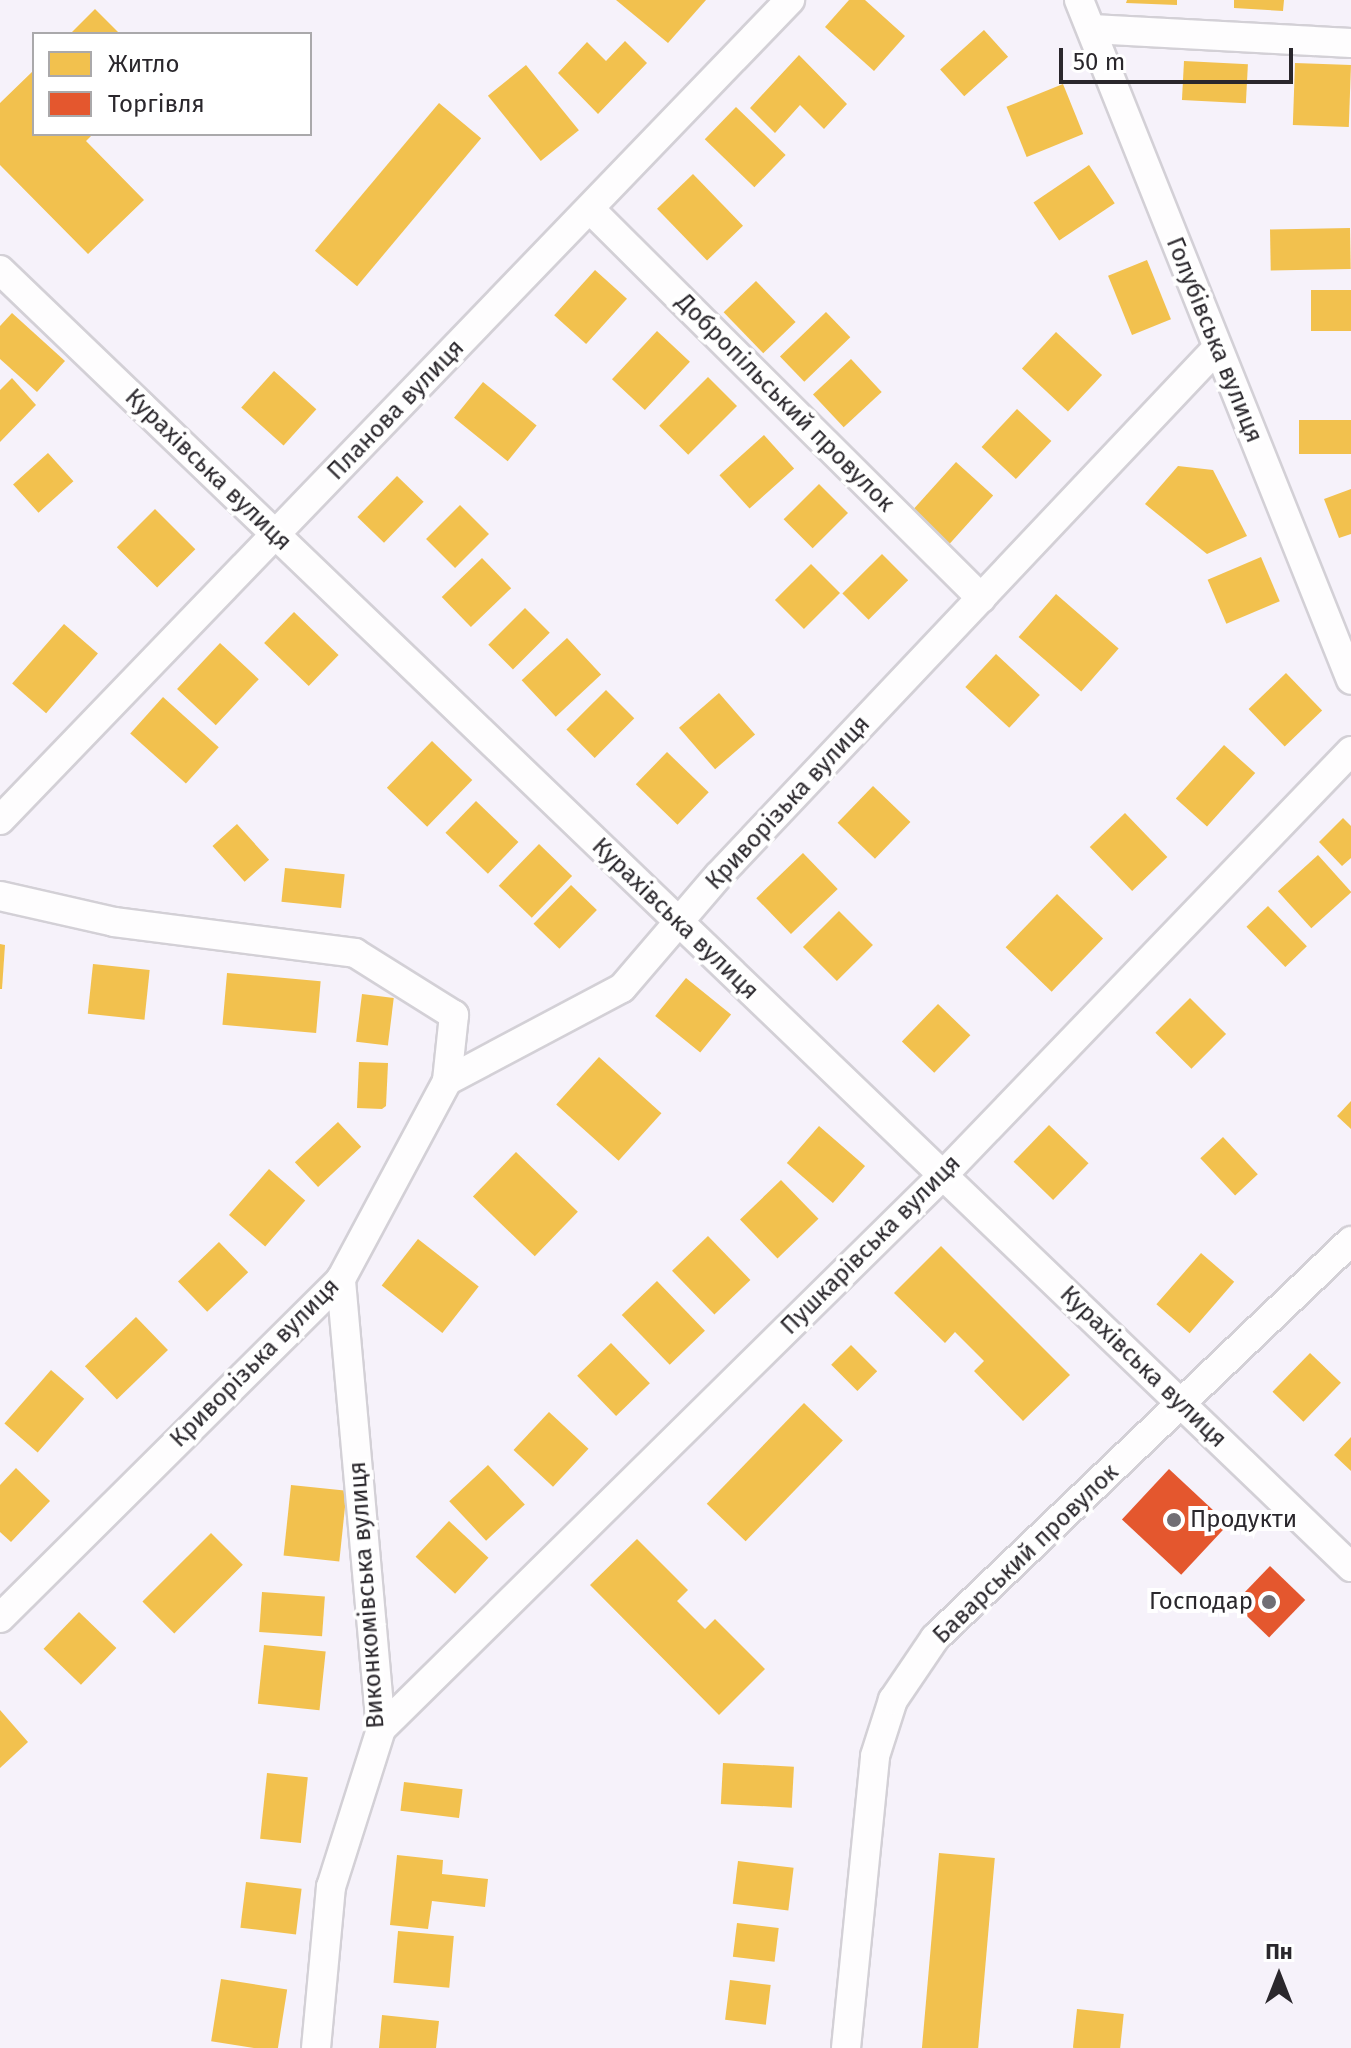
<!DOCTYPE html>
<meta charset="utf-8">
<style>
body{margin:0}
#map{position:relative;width:1351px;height:2048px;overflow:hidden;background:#f6f2fa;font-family:"Fira Sans",sans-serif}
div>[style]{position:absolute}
.homes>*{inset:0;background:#f2c14e;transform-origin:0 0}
.shops>*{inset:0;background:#e4572e;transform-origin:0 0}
.roads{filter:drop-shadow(2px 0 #d3d0d6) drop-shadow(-2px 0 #d3d0d6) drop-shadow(0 2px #d3d0d6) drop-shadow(0 -2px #d3d0d6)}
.street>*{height:28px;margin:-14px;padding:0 14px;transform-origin:14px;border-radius:14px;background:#fefdfe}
.dots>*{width:22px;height:22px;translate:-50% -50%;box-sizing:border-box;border:4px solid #fff;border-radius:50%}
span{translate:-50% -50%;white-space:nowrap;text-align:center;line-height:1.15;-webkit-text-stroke:8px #fff;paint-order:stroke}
.street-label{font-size:24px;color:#2a272c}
.poi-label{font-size:24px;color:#2a272c}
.left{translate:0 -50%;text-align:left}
.right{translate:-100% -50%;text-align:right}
.legend{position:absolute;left:32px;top:32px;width:280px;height:104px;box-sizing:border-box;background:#fff;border:2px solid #aaa9ab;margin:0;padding:10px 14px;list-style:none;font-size:24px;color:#2a272c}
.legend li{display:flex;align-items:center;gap:16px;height:40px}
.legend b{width:40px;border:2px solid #aaa9ab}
.north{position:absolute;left:1239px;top:1936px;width:80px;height:80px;-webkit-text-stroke:6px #fff;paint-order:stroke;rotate:0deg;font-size:22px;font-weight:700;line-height:32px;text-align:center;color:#2a272c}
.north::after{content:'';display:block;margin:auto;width:28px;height:36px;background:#2a272c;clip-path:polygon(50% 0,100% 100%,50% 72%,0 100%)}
.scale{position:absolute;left:1059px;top:48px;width:234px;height:36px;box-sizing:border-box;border:4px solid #2a272c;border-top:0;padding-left:10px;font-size:24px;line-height:28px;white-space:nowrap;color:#2a272c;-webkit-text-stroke:6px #fff;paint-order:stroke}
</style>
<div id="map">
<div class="homes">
<div style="clip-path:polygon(616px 0,706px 0,668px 43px)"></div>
<div style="clip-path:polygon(849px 0,865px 0,905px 36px,874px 71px,825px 27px)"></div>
<div style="clip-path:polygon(1127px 0,1177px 0,1177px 5px,1126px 3px)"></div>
<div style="clip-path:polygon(1234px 0,1284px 0,1283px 11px,1234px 8px)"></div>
<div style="clip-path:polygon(95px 9px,120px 34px,70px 34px)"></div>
<div style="left:984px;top:30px;width:36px;height:59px;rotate:48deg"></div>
<div style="clip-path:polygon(625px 41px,647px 63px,598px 114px,558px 73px,587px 42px,606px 61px)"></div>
<div style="clip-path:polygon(799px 55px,847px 104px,824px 129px,800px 105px,775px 133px,750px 108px)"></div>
<div style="left:1184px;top:61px;width:64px;height:39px;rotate:3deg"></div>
<div style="left:1295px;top:63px;width:56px;height:62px;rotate:2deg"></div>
<div style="left:526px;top:65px;width:84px;height:49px;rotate:51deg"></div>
<div style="clip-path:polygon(34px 70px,34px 134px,93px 134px,86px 141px,144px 200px,88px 254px,0 165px,0 103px)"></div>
<div style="left:1063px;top:84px;width:54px;height:61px;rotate:68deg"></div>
<div style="left:439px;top:103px;width:55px;height:193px;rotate:40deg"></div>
<div style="left:736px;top:107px;width:69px;height:45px;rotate:44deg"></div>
<div style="left:1089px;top:165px;width:46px;height:67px;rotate:56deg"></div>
<div style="left:693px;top:174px;width:72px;height:50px;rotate:46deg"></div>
<div style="left:1350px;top:228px;width:41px;height:80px;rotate:89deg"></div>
<div style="left:1147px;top:260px;width:64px;height:42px;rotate:68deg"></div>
<div style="left:595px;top:270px;width:43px;height:61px;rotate:42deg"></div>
<div style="left:756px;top:281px;width:57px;height:45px;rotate:46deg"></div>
<div style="left:1351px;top:290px;width:41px;height:40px;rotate:90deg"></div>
<div style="left:826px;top:312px;width:35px;height:64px;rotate:46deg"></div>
<div style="clip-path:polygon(12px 313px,65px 361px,37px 392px,0 359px,0 326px)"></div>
<div style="left:657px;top:331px;width:45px;height:66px;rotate:43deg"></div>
<div style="left:1056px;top:332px;width:63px;height:50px;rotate:43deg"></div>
<div style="left:851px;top:359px;width:45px;height:52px;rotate:47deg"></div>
<div style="left:274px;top:371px;width:57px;height:49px;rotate:42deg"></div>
<div style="left:708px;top:377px;width:41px;height:69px;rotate:45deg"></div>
<div style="clip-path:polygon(12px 378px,36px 405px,0 442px,0 390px)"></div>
<div style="left:483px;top:382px;width:69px;height:46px;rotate:39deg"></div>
<div style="left:1017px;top:409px;width:47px;height:52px;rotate:43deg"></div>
<div style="left:1351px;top:420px;width:34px;height:52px;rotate:90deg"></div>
<div style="left:764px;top:435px;width:45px;height:60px;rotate:48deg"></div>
<div style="left:48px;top:453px;width:38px;height:47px;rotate:48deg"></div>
<div style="left:956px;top:462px;width:50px;height:67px;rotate:42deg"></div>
<div style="clip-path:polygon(1178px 466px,1213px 470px,1247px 536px,1207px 554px,1145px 504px)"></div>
<div style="left:397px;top:476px;width:37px;height:57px;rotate:44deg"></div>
<div style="left:819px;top:484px;width:41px;height:50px;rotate:45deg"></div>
<div style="clip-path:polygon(1351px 489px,1351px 534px,1339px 538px,1324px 499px)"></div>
<div style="left:460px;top:505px;width:41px;height:48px;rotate:45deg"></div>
<div style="left:155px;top:509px;width:57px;height:54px;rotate:45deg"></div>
<div style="left:882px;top:554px;width:37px;height:56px;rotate:45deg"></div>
<div style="left:1261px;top:557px;width:48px;height:58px;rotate:67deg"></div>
<div style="left:482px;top:558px;width:42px;height:56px;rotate:46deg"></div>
<div style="left:811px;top:564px;width:41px;height:51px;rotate:45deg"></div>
<div style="left:1056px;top:594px;width:83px;height:57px;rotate:41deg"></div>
<div style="left:525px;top:608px;width:35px;height:52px;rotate:45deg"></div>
<div style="left:294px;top:612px;width:62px;height:43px;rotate:44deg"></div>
<div style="left:64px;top:624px;width:45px;height:79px;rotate:41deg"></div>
<div style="left:567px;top:638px;width:50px;height:62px;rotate:47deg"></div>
<div style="left:220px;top:643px;width:53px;height:63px;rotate:43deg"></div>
<div style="left:996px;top:654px;width:60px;height:45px;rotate:43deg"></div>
<div style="left:1286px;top:673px;width:52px;height:52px;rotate:46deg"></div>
<div style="left:606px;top:690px;width:40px;height:56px;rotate:45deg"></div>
<div style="left:719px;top:693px;width:55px;height:53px;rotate:49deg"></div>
<div style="left:163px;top:697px;width:75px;height:49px;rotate:42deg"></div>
<div style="left:432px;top:741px;width:56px;height:65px;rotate:44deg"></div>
<div style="left:1224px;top:745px;width:42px;height:72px;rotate:42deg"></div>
<div style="left:667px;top:752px;width:58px;height:45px;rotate:44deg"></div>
<div style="left:873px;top:786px;width:52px;height:51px;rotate:44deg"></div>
<div style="left:476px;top:801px;width:59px;height:44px;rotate:44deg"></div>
<div style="left:1125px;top:813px;width:61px;height:49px;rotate:46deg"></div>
<div style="clip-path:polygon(1343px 818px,1351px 826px,1351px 858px,1342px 866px,1319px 842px)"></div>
<div style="left:237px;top:824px;width:48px;height:33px;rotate:48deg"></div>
<div style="left:539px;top:844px;width:46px;height:58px;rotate:44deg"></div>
<div style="left:803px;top:853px;width:50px;height:65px;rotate:46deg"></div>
<div style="left:1318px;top:855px;width:50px;height:54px;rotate:48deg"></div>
<div style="left:285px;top:868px;width:60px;height:34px;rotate:6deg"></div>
<div style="left:571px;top:885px;width:36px;height:54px;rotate:44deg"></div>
<div style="left:1057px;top:894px;width:64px;height:74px;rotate:44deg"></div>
<div style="left:1268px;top:906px;width:56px;height:30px;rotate:46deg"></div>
<div style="left:839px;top:911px;width:48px;height:51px;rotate:45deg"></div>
<div style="clip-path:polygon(0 944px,5px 945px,2px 989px,0 989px)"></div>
<div style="left:93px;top:964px;width:57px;height:50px;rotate:6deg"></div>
<div style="left:227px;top:973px;width:94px;height:52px;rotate:5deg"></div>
<div style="left:686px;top:978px;width:58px;height:49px;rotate:39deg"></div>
<div style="left:362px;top:994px;width:32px;height:48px;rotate:7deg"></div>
<div style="left:1190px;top:998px;width:51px;height:49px;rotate:45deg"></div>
<div style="left:938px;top:1004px;width:45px;height:52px;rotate:44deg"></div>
<div style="left:599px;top:1057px;width:84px;height:64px;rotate:42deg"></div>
<div style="clip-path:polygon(359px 1062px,388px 1063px,386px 1106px,382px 1109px,357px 1108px)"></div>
<div style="clip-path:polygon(1351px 1101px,1351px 1129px,1337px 1116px)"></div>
<div style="left:338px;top:1122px;width:34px;height:59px;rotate:47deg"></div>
<div style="left:1049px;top:1125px;width:55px;height:51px;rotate:44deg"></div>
<div style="left:819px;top:1126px;width:61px;height:49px;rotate:41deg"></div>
<div style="left:1223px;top:1137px;width:51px;height:31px;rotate:47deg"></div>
<div style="left:516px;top:1152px;width:86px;height:62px;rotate:44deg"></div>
<div style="left:269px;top:1169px;width:48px;height:61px;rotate:41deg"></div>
<div style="left:781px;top:1180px;width:54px;height:57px;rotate:46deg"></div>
<div style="left:708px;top:1236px;width:61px;height:50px;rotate:46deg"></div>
<div style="left:418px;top:1239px;width:77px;height:59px;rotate:38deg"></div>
<div style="left:219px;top:1242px;width:42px;height:57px;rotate:46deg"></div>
<div style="clip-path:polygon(941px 1246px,1070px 1375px,1023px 1421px,974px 1371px,984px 1361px,955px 1332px,945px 1343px,894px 1293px)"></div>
<div style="left:1201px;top:1253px;width:44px;height:68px;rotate:41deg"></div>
<div style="left:657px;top:1281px;width:69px;height:49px;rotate:46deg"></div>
<div style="left:136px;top:1317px;width:46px;height:71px;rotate:46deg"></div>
<div style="left:611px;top:1343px;width:56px;height:47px;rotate:46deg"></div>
<div style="left:851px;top:1345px;width:37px;height:28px;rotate:45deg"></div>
<div style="left:1310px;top:1353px;width:43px;height:54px;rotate:44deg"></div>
<div style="left:51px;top:1370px;width:44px;height:71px;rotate:41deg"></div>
<div style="left:804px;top:1403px;width:54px;height:140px;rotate:44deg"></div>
<div style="left:549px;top:1412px;width:54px;height:52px;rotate:43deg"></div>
<div style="clip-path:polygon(1351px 1437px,1351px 1471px,1334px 1455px)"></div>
<div style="left:488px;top:1465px;width:54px;height:53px;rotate:47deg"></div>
<div style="clip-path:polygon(16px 1468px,50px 1501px,11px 1542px,0 1532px,0 1485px)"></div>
<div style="left:291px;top:1485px;width:56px;height:71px;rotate:6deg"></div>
<div style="left:449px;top:1521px;width:54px;height:49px;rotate:43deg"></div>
<div style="left:211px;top:1533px;width:45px;height:97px;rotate:45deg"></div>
<div style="clip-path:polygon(637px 1539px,688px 1590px,677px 1601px,705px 1629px,715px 1619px,765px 1669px,719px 1715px,590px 1585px)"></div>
<div style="left:262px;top:1592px;width:63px;height:40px;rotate:4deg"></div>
<div style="left:79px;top:1612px;width:52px;height:51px;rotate:44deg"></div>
<div style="left:264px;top:1645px;width:62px;height:59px;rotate:6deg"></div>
<div style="clip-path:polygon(0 1710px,28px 1742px,0 1768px)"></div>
<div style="left:723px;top:1763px;width:71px;height:41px;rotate:3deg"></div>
<div style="left:267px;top:1773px;width:41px;height:66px;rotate:6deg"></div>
<div style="left:404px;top:1782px;width:59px;height:29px;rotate:7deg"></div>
<div style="left:939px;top:1853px;width:56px;height:196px;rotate:5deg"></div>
<div style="clip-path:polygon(397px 1855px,443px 1860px,442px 1874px,488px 1879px,485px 1907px,432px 1901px,428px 1929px,390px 1925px)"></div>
<div style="left:738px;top:1861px;width:56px;height:43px;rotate:7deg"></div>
<div style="left:246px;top:1882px;width:56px;height:46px;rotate:7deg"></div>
<div style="left:737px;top:1923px;width:42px;height:34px;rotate:7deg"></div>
<div style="left:398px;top:1931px;width:56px;height:52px;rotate:5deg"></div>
<div style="left:221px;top:1979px;width:67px;height:63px;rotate:9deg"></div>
<div style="left:730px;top:1980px;width:41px;height:40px;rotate:7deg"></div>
<div style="left:1077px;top:2009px;width:47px;height:39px;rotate:6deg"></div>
<div style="clip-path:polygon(382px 2015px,439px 2021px,436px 2048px,379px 2048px)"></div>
</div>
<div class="shops">
<div style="left:1169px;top:1469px;width:81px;height:69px;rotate:43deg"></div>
<div style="left:1270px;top:1566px;width:49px;height:52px;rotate:44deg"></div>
</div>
<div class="roads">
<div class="street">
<div style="left:1079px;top:0;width:732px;rotate:68.2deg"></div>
<div style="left:1092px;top:29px;width:259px;rotate:3.1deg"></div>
<div style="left:590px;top:209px;width:552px;rotate:44.85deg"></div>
<div style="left:0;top:270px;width:1873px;rotate:43.83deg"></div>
<div style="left:0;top:820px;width:1139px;rotate:-46.07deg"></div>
<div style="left:0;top:896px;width:117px;rotate:12.8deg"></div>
<div style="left:114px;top:922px;width:243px;rotate:7.3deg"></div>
<div style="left:355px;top:953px;width:117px;rotate:32.1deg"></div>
<div style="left:454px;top:1015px;width:66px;rotate:96.1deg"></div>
<div style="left:0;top:1618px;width:481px;rotate:-44.8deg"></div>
<div style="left:341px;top:1279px;width:225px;rotate:-61.8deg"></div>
<div style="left:447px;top:1081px;width:198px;rotate:-28deg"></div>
<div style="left:622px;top:988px;width:149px;rotate:-49.4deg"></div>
<div style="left:719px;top:875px;width:724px;rotate:-46.62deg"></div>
<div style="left:381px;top:1729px;width:791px;rotate:-44.59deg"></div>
<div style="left:944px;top:1174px;width:587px;rotate:-46.1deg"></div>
<div style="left:316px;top:2048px;width:162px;rotate:-84.7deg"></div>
<div style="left:331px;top:1887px;width:166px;rotate:-72.4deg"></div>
<div style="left:381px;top:1729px;width:452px;rotate:-95.1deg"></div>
<div style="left:846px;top:2048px;width:293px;rotate:-84.3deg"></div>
<div style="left:875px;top:1756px;width:59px;rotate:-72.2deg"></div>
<div style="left:893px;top:1700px;width:75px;rotate:-55.9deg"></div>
<div style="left:935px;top:1638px;width:575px;rotate:-43.66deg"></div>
</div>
</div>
<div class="dots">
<div style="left:1174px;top:1520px;background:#716e74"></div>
<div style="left:1269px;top:1602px;background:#716e74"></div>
</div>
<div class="street-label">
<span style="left:1214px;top:340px;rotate:68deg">Голубівська вулиця</span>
<span style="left:785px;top:403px;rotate:45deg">Добропільський провулок</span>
<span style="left:396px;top:410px;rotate:-46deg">Планова вулиця</span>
<span style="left:208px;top:470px;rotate:44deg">Курахівська вулиця</span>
<span style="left:788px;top:803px;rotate:-47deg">Криворізька вулиця</span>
<span style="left:675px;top:919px;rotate:44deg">Курахівська вулиця</span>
<span style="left:871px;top:1245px;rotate:-45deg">Пушкарівська вулиця</span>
<span style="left:255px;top:1363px;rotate:-45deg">Криворізька вулиця</span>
<span style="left:1143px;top:1367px;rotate:44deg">Курахівська вулиця</span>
<span style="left:1026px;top:1554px;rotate:-44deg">Баварський провулок</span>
<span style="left:367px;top:1595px;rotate:-94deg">Виконкомівська вулиця</span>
</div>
<div class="poi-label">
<span class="left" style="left:1190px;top:1520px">Продукти</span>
<span class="right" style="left:1253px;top:1602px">Господар</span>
</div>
<ul class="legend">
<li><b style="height:22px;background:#f2c14e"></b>Житло</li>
<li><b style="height:22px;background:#e4572e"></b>Торгівля</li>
</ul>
<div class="north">Пн</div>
<div class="scale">50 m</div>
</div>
